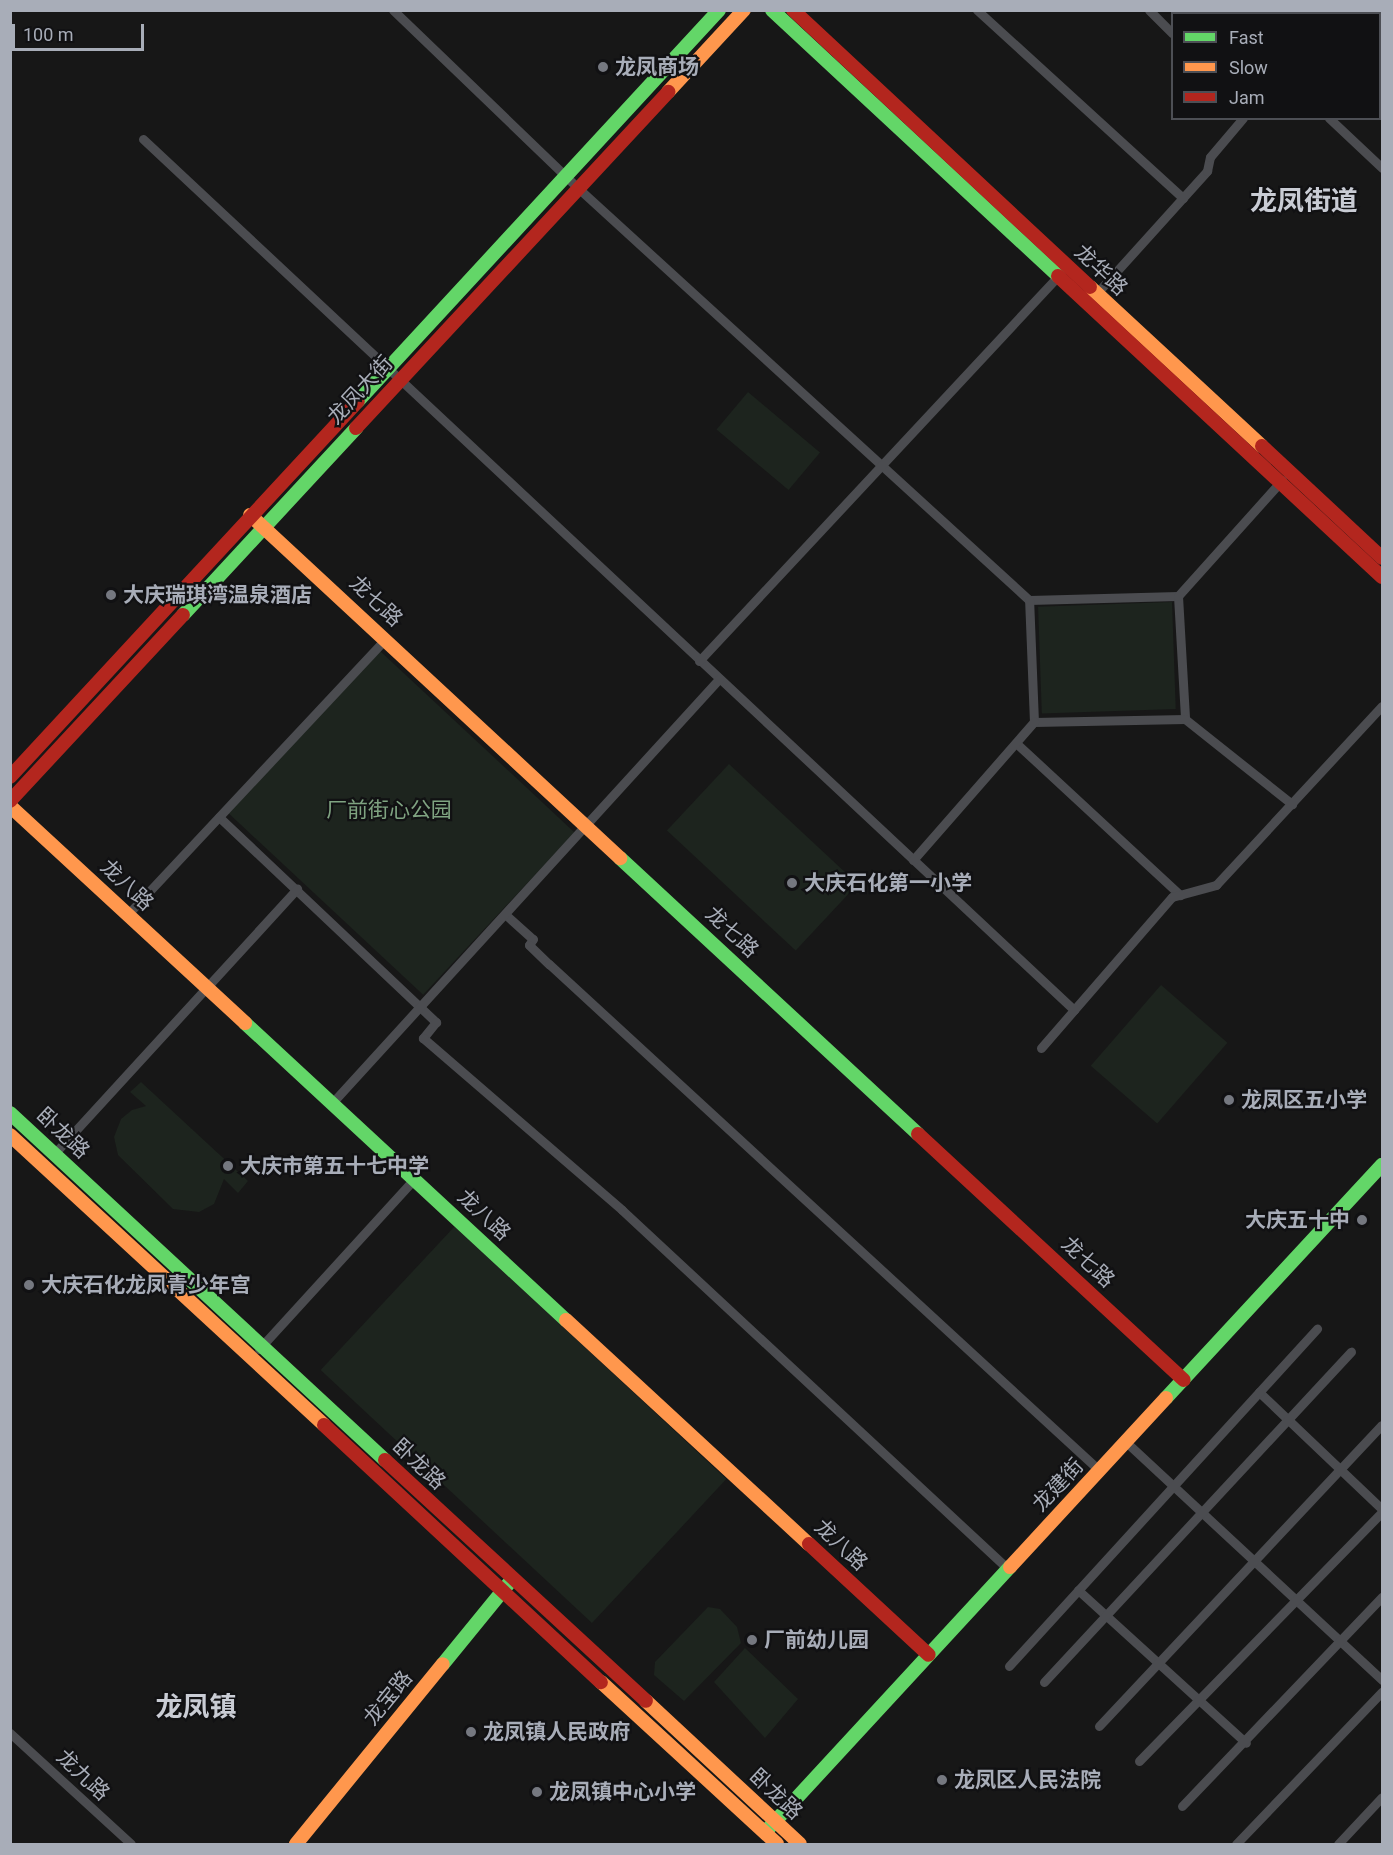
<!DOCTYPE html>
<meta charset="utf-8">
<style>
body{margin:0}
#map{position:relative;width:1393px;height:1855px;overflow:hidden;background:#171717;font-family:Roboto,"Noto Sans SC",sans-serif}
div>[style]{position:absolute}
.green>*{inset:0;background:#1d241e;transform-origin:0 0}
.street>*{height:9px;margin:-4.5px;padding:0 4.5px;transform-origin:4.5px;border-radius:4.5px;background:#4b4c50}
.fast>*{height:14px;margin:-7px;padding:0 7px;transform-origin:7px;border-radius:7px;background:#63d668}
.slow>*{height:14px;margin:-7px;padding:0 7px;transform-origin:7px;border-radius:7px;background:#ff974d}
.jam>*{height:14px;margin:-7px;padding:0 7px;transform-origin:7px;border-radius:7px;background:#b3261e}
.dots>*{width:16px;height:16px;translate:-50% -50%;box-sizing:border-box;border:3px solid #111113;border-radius:50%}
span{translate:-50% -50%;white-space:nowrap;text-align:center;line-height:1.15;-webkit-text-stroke:4.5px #111113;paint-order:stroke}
.poi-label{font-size:21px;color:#a8adb8;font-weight:700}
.left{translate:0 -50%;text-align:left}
.right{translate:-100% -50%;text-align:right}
.street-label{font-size:21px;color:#a8adb8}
.park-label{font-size:21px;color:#7fa381}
.district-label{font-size:27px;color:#c9ccd4;font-weight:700}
.frame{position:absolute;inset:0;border:12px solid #a8adb8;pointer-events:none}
.legend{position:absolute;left:1171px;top:12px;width:210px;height:108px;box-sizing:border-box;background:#111113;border:2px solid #4d4f55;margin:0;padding:8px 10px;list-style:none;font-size:18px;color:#a8adb8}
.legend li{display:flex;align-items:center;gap:12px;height:30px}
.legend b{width:30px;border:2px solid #4d4f55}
.scale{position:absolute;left:12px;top:24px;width:132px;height:27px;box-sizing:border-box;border:3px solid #a8adb8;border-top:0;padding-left:8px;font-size:18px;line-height:21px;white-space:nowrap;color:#a8adb8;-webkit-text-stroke:4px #111113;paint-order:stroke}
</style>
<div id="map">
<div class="green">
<div style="left:748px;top:392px;width:94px;height:49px;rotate:40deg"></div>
<div style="left:1172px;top:602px;width:107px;height:134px;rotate:88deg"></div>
<div style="left:380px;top:651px;width:266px;height:222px;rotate:43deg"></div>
<div style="left:729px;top:764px;width:176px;height:91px;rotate:43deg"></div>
<div style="left:1161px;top:985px;width:88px;height:107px;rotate:41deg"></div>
<div style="clip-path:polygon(141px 1082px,248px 1181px,238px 1193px,224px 1179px,214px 1204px,199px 1212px,173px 1209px,118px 1155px,114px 1137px,121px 1119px,132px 1110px,146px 1106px,130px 1092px)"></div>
<div style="left:455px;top:1226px;width:371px;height:197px;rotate:43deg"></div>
<div style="clip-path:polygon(708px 1607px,720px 1609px,737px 1627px,741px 1643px,684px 1701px,654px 1675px,655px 1662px)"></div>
<div style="clip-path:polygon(745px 1648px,798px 1699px,765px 1738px,714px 1682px)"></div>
</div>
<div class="street">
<div style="left:393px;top:10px;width:257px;rotate:43.9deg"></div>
<div style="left:578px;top:188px;width:611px;rotate:42.41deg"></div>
<div style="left:1029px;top:600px;width:149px;rotate:-1.5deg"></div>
<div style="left:1178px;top:596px;width:123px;rotate:86.7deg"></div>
<div style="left:1185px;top:719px;width:151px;rotate:178.9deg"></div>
<div style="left:1034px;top:722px;width:122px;rotate:-92.3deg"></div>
<div style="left:977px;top:10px;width:279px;rotate:42.4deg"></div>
<div style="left:1149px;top:10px;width:33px;rotate:45deg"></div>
<div style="left:1329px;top:14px;width:5px;rotate:-53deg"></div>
<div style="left:1380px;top:111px;width:4px;rotate:56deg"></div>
<div style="left:1329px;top:118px;width:73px;rotate:43.3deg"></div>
<div style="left:143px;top:139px;width:1275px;rotate:43.09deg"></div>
<div style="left:1096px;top:294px;width:166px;rotate:-47.9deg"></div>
<div style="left:1207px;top:171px;width:14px;rotate:-78deg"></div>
<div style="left:1210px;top:157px;width:51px;rotate:-49.8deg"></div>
<div style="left:1178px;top:596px;width:156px;rotate:-48.1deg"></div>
<div style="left:699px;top:661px;width:531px;rotate:-46.99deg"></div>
<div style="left:1185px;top:719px;width:137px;rotate:38.5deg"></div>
<div style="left:1016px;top:743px;width:224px;rotate:42.8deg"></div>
<div style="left:219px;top:817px;width:299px;rotate:43.4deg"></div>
<div style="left:436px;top:1022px;width:21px;rotate:129deg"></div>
<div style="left:423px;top:1038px;width:263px;rotate:40.8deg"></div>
<div style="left:622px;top:1210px;width:527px;rotate:42.92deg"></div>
<div style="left:913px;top:860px;width:184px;rotate:-48.8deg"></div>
<div style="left:128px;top:914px;width:376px;rotate:-46.9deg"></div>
<div style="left:506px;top:915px;width:36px;rotate:42deg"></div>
<div style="left:533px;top:939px;width:7px;rotate:124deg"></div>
<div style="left:529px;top:945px;width:28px;rotate:44deg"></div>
<div style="left:549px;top:964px;width:749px;rotate:42.62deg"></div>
<div style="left:1041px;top:1048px;width:200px;rotate:-49.1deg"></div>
<div style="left:1172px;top:897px;width:46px;rotate:-15.3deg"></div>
<div style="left:1216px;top:885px;width:244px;rotate:-47.2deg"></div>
<div style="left:332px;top:1103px;width:574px;rotate:-47.61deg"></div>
<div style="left:54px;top:1154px;width:360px;rotate:-47.5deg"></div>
<div style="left:259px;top:1349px;width:230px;rotate:-47.6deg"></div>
<div style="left:1259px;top:1392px;width:170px;rotate:43.6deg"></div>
<div style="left:1126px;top:1442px;width:350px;rotate:42.9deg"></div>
<div style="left:1078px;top:1590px;width:227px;rotate:42.3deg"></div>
<div style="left:1009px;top:1666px;width:457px;rotate:-47.6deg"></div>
<div style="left:1044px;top:1682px;width:451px;rotate:-47.1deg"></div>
<div style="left:1099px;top:1726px;width:413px;rotate:-46.8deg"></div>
<div style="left:10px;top:1733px;width:164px;rotate:42.5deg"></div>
<div style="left:1139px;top:1761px;width:348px;rotate:-45.7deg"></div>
<div style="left:1182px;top:1806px;width:289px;rotate:-46.3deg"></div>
<div style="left:1236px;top:1844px;width:211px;rotate:-46.2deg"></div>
<div style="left:1338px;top:1844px;width:64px;rotate:-46.9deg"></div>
</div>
<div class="fast">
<div style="left:772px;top:10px;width:391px;rotate:42.9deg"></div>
<div style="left:358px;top:401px;width:532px;rotate:-47.28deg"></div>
<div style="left:183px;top:615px;width:255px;rotate:-47.2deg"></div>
<div style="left:620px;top:858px;width:406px;rotate:42.8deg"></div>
<div style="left:245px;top:1023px;width:437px;rotate:42.8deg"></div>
<div style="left:10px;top:1113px;width:511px;rotate:42.78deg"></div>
<div style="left:1166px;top:1398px;width:318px;rotate:-47.2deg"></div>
<div style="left:443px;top:1664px;width:104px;rotate:-50.8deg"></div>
<div style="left:768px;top:1829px;width:357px;rotate:-47.3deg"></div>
</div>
<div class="slow">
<div style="left:668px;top:92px;width:112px;rotate:-47.2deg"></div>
<div style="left:1090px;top:287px;width:234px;rotate:42.8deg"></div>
<div style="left:250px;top:515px;width:505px;rotate:42.83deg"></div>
<div style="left:10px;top:806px;width:320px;rotate:42.7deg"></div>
<div style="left:10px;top:1135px;width:427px;rotate:42.7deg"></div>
<div style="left:566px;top:1320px;width:330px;rotate:42.7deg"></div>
<div style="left:1010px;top:1567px;width:230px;rotate:-47.3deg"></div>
<div style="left:601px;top:1682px;width:239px;rotate:42.6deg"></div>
<div style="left:646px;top:1701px;width:210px;rotate:42.9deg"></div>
<div style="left:296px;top:1844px;width:232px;rotate:-50.8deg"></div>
</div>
<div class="jam">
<div style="left:793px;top:10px;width:406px;rotate:43deg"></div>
<div style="left:1371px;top:10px;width:6px;rotate:45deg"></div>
<div style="left:1058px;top:276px;width:442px;rotate:42.9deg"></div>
<div style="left:356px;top:428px;width:459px;rotate:-47.1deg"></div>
<div style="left:1262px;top:446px;width:164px;rotate:43deg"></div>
<div style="left:10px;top:777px;width:512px;rotate:-47.21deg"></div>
<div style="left:10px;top:801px;width:254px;rotate:-47.1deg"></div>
<div style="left:918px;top:1134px;width:362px;rotate:42.8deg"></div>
<div style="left:324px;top:1425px;width:378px;rotate:42.9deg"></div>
<div style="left:385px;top:1460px;width:355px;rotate:42.7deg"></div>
<div style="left:809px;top:1544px;width:163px;rotate:42.8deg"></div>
</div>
<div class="dots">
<div style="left:603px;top:67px;background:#757880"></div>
<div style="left:111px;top:595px;background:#757880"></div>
<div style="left:792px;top:883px;background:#757880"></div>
<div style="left:1229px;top:1100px;background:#757880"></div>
<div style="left:228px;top:1166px;background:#757880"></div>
<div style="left:1362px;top:1220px;background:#757880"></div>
<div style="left:29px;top:1285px;background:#757880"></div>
<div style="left:752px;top:1640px;background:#757880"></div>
<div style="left:471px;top:1732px;background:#757880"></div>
<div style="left:942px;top:1780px;background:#757880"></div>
<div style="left:537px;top:1792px;background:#757880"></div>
</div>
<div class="poi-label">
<span class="left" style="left:615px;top:67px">龙凤商场</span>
<span class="left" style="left:123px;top:595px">大庆瑞琪湾温泉酒店</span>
<span class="left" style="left:804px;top:883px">大庆石化第一小学</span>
<span class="left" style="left:1241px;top:1100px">龙凤区五小学</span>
<span class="left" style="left:240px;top:1166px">大庆市第五十七中学</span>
<span class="right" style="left:1350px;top:1220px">大庆五十中</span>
<span class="left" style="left:41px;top:1285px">大庆石化龙凤青少年宫</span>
<span class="left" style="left:764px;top:1640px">厂前幼儿园</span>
<span class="left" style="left:483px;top:1732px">龙凤镇人民政府</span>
<span class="left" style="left:954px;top:1780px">龙凤区人民法院</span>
<span class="left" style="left:549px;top:1792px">龙凤镇中心小学</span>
</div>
<div class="street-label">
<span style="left:1101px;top:270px;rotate:43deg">龙华路</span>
<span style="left:360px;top:390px;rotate:-47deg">龙凤大街</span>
<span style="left:376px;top:601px;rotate:43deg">龙七路</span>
<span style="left:127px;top:885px;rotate:43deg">龙八路</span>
<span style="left:732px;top:932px;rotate:43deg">龙七路</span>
<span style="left:63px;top:1133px;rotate:43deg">卧龙路</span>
<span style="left:484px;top:1215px;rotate:43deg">龙八路</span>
<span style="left:1088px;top:1262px;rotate:43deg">龙七路</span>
<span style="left:419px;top:1464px;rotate:43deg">卧龙路</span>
<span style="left:1058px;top:1485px;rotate:-47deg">龙建街</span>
<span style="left:841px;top:1545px;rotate:43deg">龙八路</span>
<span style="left:388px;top:1698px;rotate:-51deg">龙宝路</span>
<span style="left:83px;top:1775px;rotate:43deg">龙九路</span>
<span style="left:776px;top:1794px;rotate:43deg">卧龙路</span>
</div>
<div class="park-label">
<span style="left:389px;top:810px">厂前街心公园</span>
</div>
<div class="district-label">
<span style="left:1304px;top:202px">龙凤街道</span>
<span style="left:196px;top:1708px">龙凤镇</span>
</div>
<div class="frame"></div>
<ul class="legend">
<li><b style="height:8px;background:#63d668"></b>Fast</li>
<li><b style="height:8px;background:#ff974d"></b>Slow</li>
<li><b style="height:8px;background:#b3261e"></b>Jam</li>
</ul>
<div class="scale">100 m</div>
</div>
